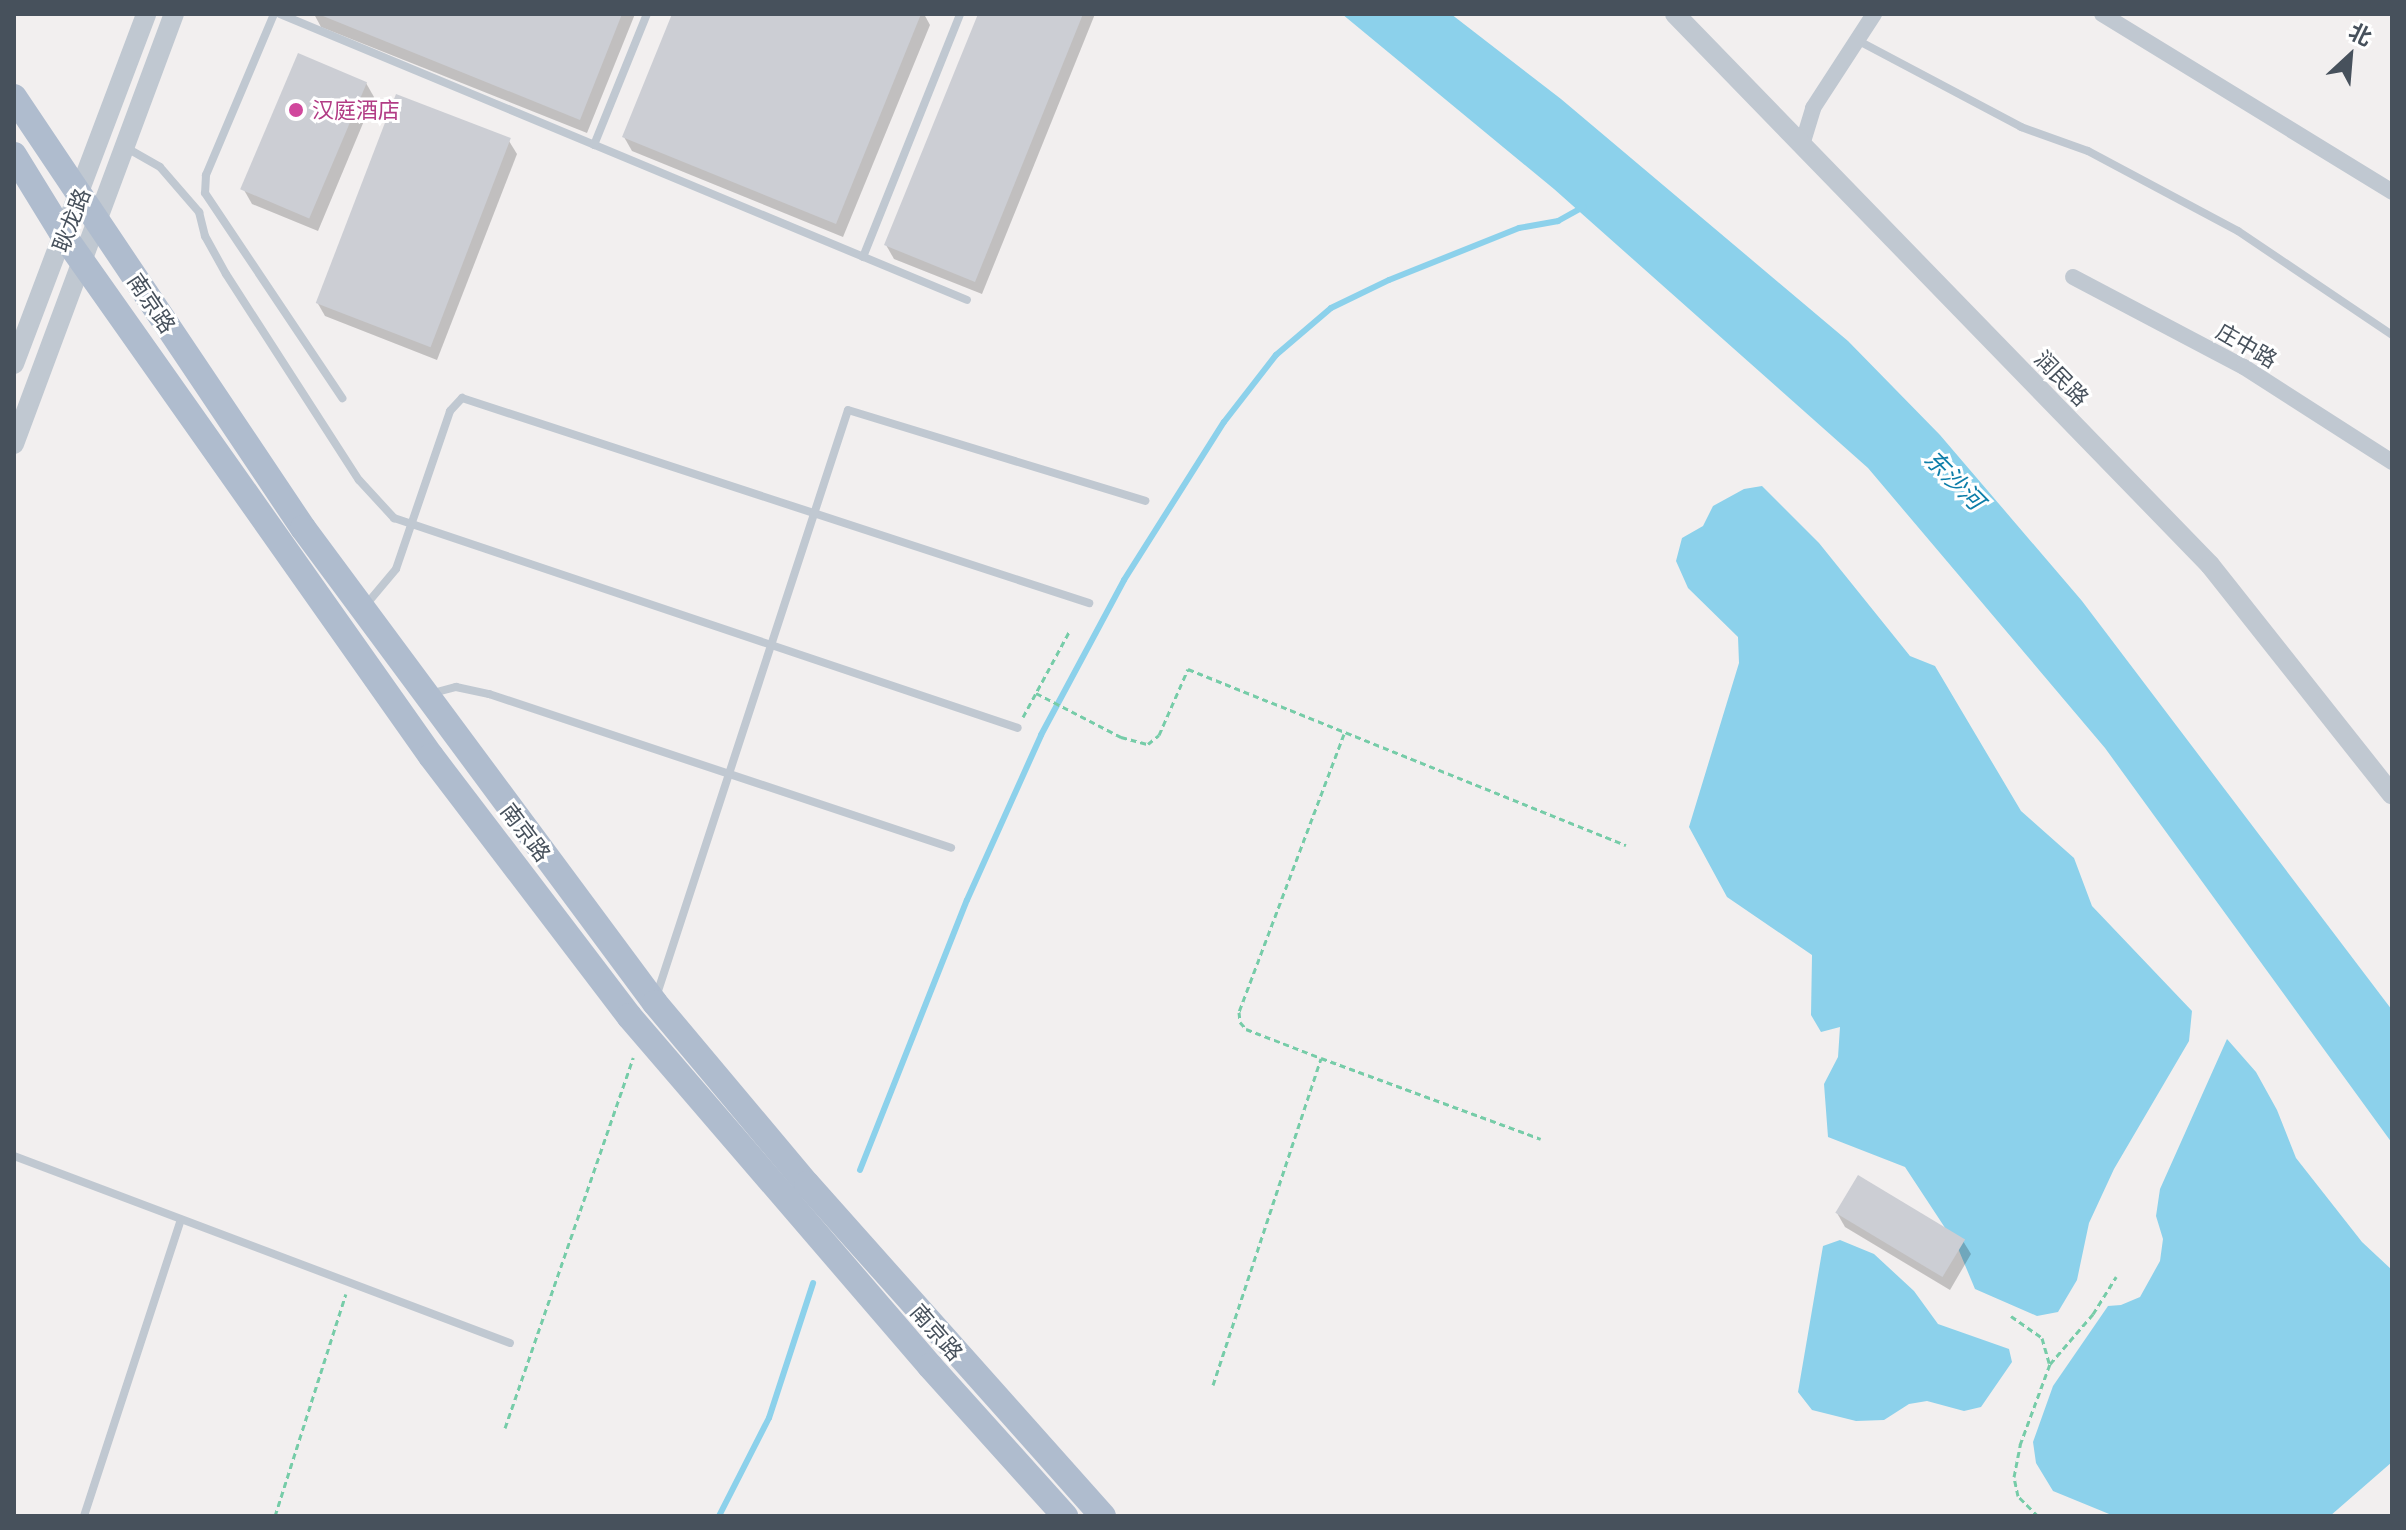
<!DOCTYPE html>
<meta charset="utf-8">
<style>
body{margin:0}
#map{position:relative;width:2406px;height:1530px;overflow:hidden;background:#f2efef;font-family:Ubuntu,"Noto Sans SC",sans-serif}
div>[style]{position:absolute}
.water>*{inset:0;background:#8cd1eb}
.shadow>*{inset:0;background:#0003}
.stream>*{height:6px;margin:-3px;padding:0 3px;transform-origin:3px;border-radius:3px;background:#8cd1eb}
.building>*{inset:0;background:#ccced4;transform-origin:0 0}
.path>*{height:3px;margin-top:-1.5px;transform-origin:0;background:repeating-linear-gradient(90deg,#76cca8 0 6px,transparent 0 10px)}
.service>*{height:8px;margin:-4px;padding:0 4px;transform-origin:4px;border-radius:4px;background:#c0c8d1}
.minor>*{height:16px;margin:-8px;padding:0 8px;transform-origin:8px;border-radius:8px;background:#c0c8d1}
.tertiary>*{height:20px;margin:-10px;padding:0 10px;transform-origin:10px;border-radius:10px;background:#c0c8d1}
.primary>*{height:26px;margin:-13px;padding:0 13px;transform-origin:13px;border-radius:13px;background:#afbcce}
.dots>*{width:22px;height:22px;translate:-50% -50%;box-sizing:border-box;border:4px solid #fff;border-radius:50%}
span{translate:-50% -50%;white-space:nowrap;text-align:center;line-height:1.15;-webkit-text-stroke:6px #fff;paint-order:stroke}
.hotel-label{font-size:22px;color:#b23c85}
.left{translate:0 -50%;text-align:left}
.street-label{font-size:22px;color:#47515c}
.water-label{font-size:24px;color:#0e7ea9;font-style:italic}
.frame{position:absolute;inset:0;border:16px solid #47515c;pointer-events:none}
.north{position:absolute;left:2310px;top:16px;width:80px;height:80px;-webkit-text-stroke:6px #fff;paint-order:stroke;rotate:26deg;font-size:22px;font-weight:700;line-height:32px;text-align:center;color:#47515c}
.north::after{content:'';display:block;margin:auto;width:28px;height:36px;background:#47515c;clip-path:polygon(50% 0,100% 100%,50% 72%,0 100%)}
</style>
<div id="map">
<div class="water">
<div style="clip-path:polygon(1342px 14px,1451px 14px,1561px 99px,1848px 341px,1940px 435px,2082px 601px,2392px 1010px,2392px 1143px,2105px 748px,1868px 468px,1554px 189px)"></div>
<div style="clip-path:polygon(1762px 486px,1819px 543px,1910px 656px,1935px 666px,2021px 811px,2074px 858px,2092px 906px,2192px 1011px,2189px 1041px,2114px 1169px,2089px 1223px,2077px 1280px,2058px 1312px,2037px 1316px,1975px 1289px,1957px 1246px,1905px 1167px,1828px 1137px,1824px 1084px,1838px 1057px,1840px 1027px,1821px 1032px,1811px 1015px,1812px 955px,1727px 897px,1689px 827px,1739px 663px,1738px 637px,1688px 588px,1676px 561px,1682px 538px,1703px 526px,1713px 506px,1744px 489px)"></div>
<div style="clip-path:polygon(2227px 1039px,2256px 1072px,2277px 1110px,2296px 1158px,2362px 1242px,2392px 1270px,2392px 1462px,2330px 1516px,2114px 1516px,2053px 1491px,2036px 1463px,2033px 1442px,2053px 1386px,2108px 1306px,2121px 1305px,2140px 1297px,2160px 1261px,2163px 1239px,2156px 1216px,2160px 1189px)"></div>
<div style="clip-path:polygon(1840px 1240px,1874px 1254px,1914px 1291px,1938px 1324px,2009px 1349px,2012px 1362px,1981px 1407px,1964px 1411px,1927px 1401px,1909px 1404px,1884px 1420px,1856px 1421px,1812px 1410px,1798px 1392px,1823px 1246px)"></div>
</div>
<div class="shadow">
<div style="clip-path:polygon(314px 14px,635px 14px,587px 133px,321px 27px)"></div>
<div style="clip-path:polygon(674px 14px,924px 14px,930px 25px,843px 237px,632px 151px,624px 137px)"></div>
<div style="clip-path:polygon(980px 14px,1095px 14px,982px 294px,894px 259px,886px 245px)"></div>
<div style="clip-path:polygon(366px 83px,374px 97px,318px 231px,252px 204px,244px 190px)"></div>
<div style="clip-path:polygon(509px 141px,517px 154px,437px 360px,325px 316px,317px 302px)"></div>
<div style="clip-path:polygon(1837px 1213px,1963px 1241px,1971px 1254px,1950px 1290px,1845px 1227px)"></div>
</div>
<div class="stream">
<div style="left:860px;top:1170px;width:290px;rotate:-68.4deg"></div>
<div style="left:967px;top:900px;width:181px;rotate:-65.8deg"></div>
<div style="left:1041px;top:735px;width:176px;rotate:-61.8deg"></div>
<div style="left:1124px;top:580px;width:187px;rotate:-57.7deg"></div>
<div style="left:1224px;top:422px;width:85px;rotate:-52.2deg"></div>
<div style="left:1276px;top:355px;width:72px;rotate:-40.5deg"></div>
<div style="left:1331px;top:308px;width:64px;rotate:-25.8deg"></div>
<div style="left:1389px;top:280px;width:140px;rotate:-21.8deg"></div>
<div style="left:1519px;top:228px;width:40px;rotate:-10deg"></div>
<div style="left:1558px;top:221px;width:29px;rotate:-29deg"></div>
<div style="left:719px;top:1516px;width:110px;rotate:-63deg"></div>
<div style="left:769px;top:1418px;width:142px;rotate:-71.9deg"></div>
</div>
<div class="building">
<div style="clip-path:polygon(318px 14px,622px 14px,580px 120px)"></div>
<div style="clip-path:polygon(672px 14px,921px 14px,836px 224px,622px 137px)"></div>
<div style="clip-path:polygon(978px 14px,1083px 14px,975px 282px,884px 245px)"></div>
<div style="left:298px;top:53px;width:75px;height:148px;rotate:23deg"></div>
<div style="left:396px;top:94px;width:123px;height:224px;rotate:21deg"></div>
<div style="left:1858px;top:1175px;width:125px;height:44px;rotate:31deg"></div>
</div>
<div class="path">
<div style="left:1036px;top:693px;width:96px;rotate:27.4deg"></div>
<div style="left:1121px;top:737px;width:28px;rotate:15deg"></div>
<div style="left:1148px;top:744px;width:14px;rotate:-39deg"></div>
<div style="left:1159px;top:735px;width:72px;rotate:-66.3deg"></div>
<div style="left:1188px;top:669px;width:472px;rotate:21.9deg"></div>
<div style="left:1023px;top:717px;width:99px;rotate:-61.6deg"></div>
<div style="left:1344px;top:734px;width:297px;rotate:110.7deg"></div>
<div style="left:1239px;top:1012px;width:10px;rotate:84deg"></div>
<div style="left:1240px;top:1022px;width:9px;rotate:49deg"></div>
<div style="left:1246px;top:1029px;width:80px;rotate:21.1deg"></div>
<div style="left:1321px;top:1058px;width:234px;rotate:20.2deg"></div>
<div style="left:2011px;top:1316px;width:38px;rotate:35deg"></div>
<div style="left:2042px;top:1338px;width:26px;rotate:74deg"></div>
<div style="left:1213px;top:1385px;width:344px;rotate:-71.7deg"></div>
<div style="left:505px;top:1428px;width:392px;rotate:-70.9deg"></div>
<div style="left:275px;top:1516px;width:233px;rotate:-72.3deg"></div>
<div style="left:2038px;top:1516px;width:28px;rotate:-135deg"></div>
<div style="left:2018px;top:1496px;width:19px;rotate:-102deg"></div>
<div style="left:2014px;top:1477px;width:33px;rotate:-79deg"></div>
<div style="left:2020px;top:1445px;width:86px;rotate:-69.7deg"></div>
<div style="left:2050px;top:1364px;width:66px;rotate:-49.3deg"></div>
<div style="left:2093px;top:1314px;width:44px;rotate:-58.1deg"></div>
</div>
<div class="service">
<div style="left:274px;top:14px;width:175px;rotate:112.9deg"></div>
<div style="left:206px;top:175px;width:18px;rotate:93deg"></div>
<div style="left:205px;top:193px;width:247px;rotate:56.2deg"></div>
<div style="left:280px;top:14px;width:744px;rotate:22.6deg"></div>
<div style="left:1857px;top:40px;width:186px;rotate:27.9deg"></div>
<div style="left:2021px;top:127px;width:71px;rotate:19.7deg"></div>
<div style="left:2088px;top:151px;width:170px;rotate:28.1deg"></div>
<div style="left:2238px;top:231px;width:186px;rotate:34deg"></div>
<div style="left:594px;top:145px;width:141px;rotate:-68deg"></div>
<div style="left:125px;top:147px;width:40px;rotate:29.7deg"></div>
<div style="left:160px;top:167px;width:60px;rotate:49.1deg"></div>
<div style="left:199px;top:212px;width:25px;rotate:76deg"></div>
<div style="left:205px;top:236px;width:43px;rotate:61.1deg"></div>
<div style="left:226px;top:274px;width:245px;rotate:57.2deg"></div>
<div style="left:359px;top:480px;width:52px;rotate:47.4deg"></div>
<div style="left:394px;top:518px;width:658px;rotate:18.6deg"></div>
<div style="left:863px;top:257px;width:262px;rotate:-68.2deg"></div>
<div style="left:365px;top:606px;width:48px;rotate:-50deg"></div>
<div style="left:396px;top:569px;width:167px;rotate:-71.1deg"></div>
<div style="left:450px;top:411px;width:18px;rotate:-47deg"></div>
<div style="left:462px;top:398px;width:660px;rotate:18.11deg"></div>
<div style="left:433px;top:693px;width:24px;rotate:-15deg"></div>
<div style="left:456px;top:687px;width:34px;rotate:12deg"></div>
<div style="left:489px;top:694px;width:487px;rotate:18.4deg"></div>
<div style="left:657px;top:994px;width:614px;rotate:-71.89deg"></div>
<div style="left:848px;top:410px;width:311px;rotate:17deg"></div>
<div style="left:14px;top:1156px;width:530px;rotate:20.66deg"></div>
<div style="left:84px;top:1516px;width:312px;rotate:-71.9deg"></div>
</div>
<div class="minor">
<div style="left:2102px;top:14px;width:340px;rotate:31.5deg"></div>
<div style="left:1802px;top:145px;width:39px;rotate:-73deg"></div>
<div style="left:1813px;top:108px;width:112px;rotate:-57deg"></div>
<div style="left:2073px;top:277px;width:193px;rotate:27.8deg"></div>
<div style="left:2244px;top:367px;width:176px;rotate:32.7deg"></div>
</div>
<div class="tertiary">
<div style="left:1675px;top:14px;width:768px;rotate:45.84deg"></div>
<div style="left:2210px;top:565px;width:293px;rotate:51.6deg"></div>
<div style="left:14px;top:364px;width:374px;rotate:-69.3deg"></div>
<div style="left:14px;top:444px;width:459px;rotate:-69.6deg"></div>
</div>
<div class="primary">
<div style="left:14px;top:97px;width:519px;rotate:56.16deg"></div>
<div style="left:303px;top:528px;width:591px;rotate:53.46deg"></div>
<div style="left:655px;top:1003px;width:236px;rotate:50deg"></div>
<div style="left:807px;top:1184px;width:445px;rotate:48.3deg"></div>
<div style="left:14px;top:155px;width:92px;rotate:58.4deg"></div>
<div style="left:62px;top:233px;width:640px;rotate:54.8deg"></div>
<div style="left:431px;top:756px;width:327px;rotate:52.7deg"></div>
<div style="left:629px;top:1016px;width:462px;rotate:49.3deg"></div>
<div style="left:930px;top:1366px;width:202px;rotate:48deg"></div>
</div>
<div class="dots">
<div style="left:296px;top:110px;background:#d1479c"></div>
</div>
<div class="hotel-label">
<span class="left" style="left:312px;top:110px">汉庭酒店</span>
</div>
<div class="street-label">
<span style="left:71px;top:220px;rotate:-69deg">耿龙路</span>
<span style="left:152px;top:303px;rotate:56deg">南京路</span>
<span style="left:2247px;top:345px;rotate:30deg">庄中路</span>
<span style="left:2062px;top:378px;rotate:46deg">润民路</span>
<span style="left:526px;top:832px;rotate:53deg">南京路</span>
<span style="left:937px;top:1332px;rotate:49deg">南京路</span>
</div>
<div class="water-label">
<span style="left:1954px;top:480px;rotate:45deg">东沙河</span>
</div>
<div class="frame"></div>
<div class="north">北</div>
</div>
